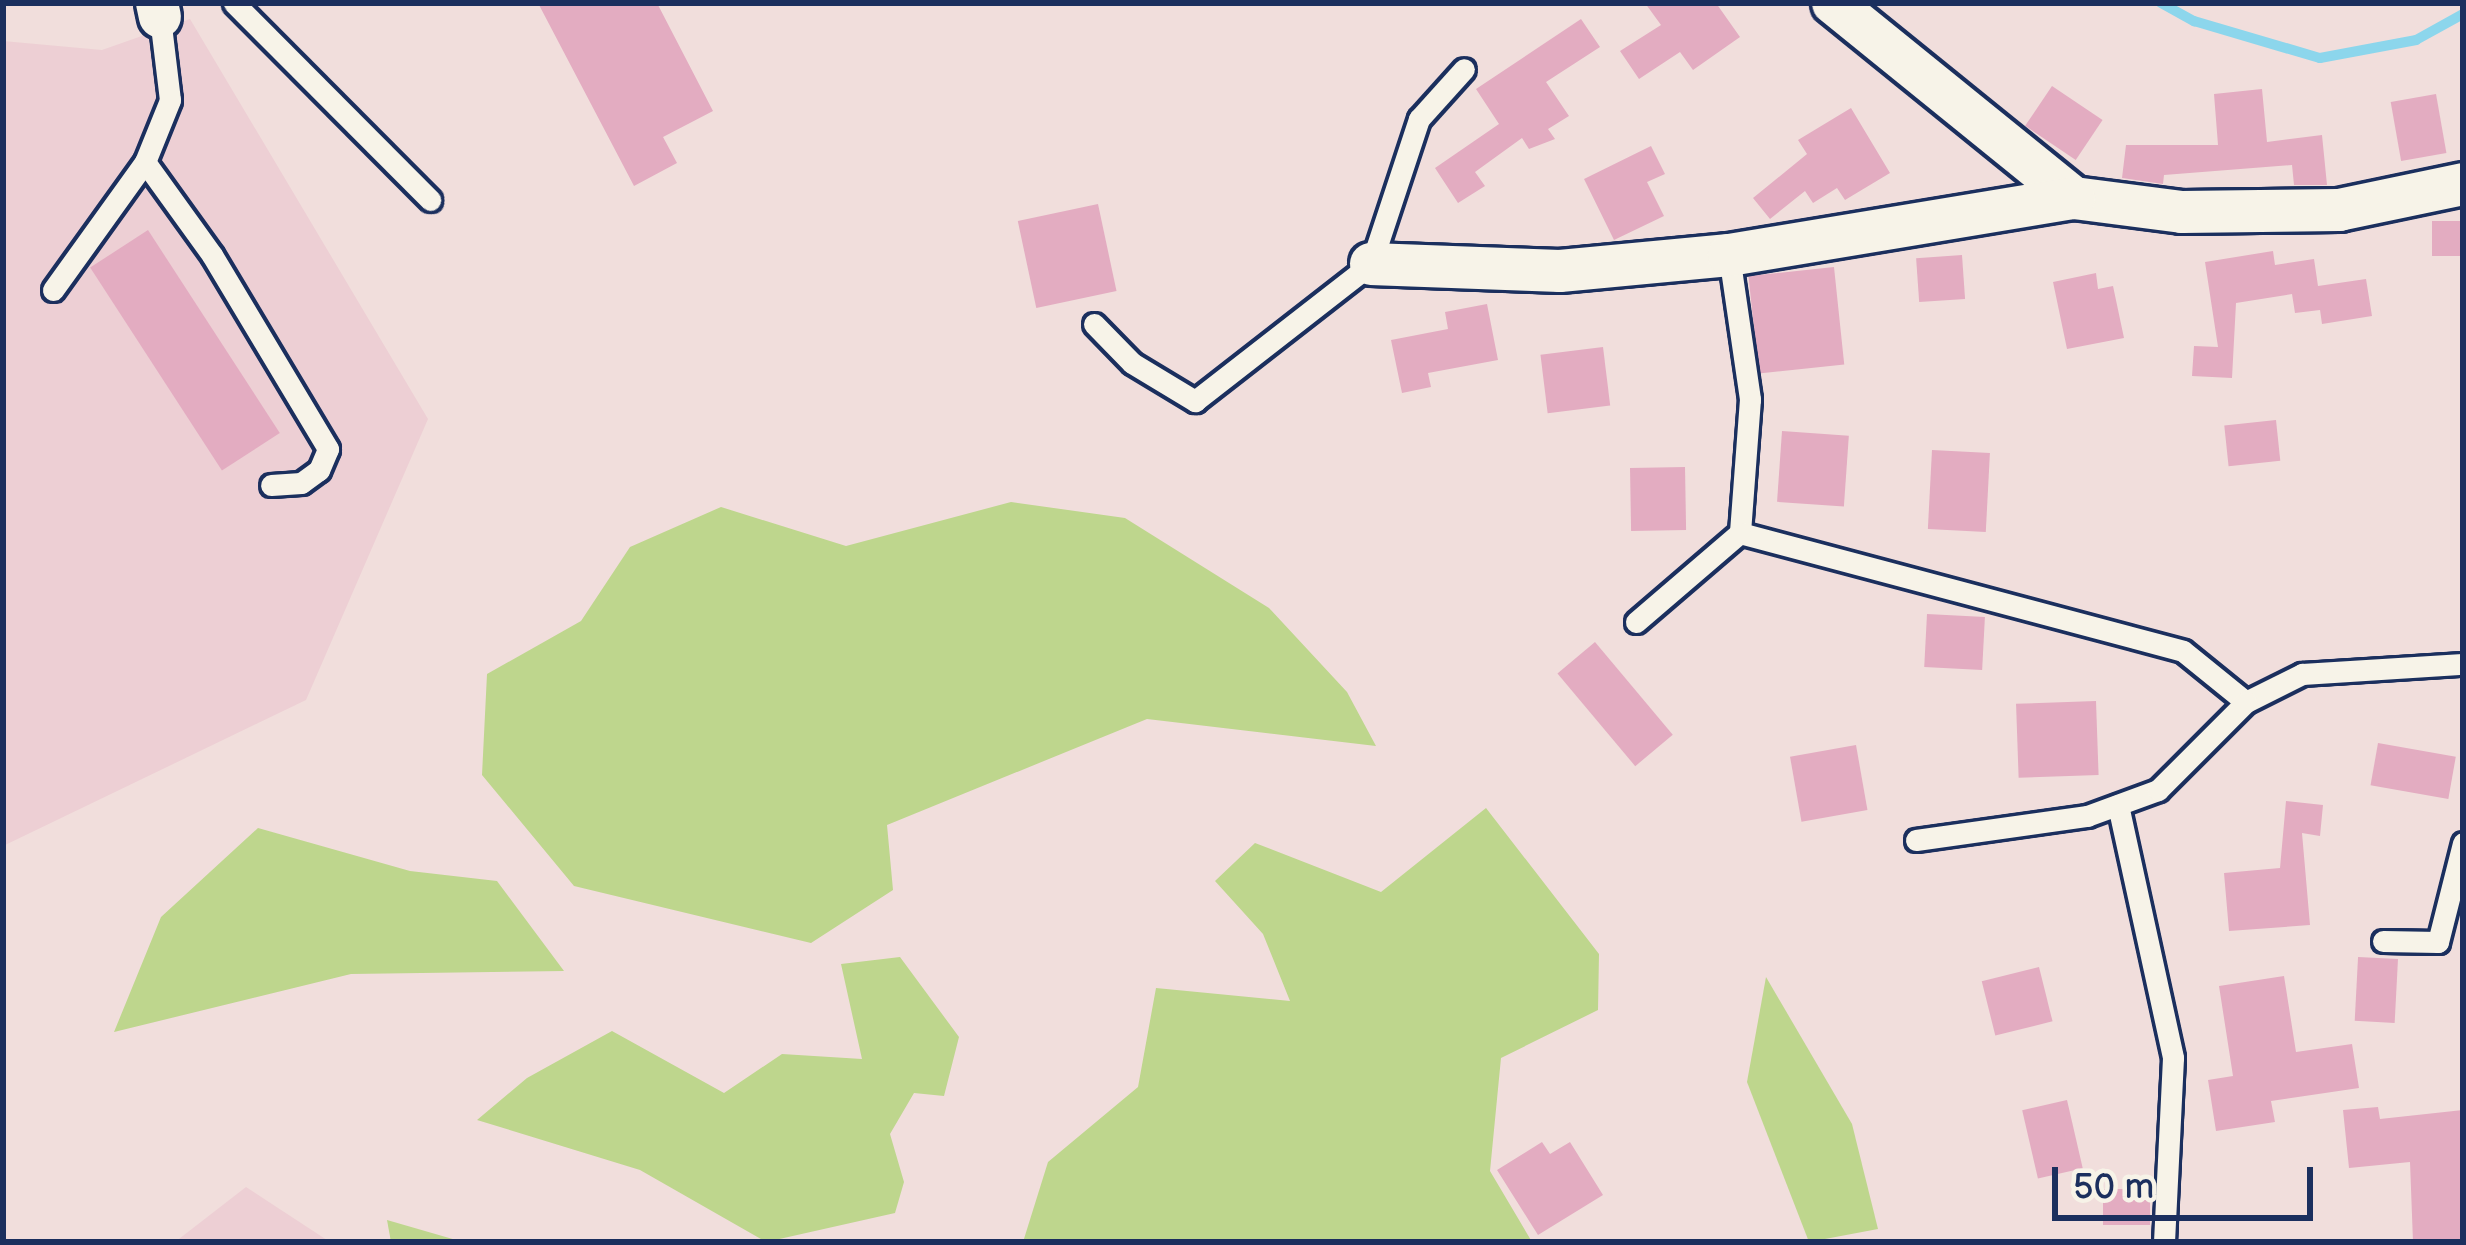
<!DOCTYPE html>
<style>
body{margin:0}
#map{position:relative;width:2466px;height:1245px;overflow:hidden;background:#f1dedc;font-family:"Balsamiq Sans",sans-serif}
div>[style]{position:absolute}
.built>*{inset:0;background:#edcfd4}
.green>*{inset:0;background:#bed68d}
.stream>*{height:10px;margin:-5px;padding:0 5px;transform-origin:5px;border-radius:5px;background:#8cd6ec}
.building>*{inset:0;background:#e3acc1;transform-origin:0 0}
.roads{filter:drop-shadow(3px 0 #1b2f5e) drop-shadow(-3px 0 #1b2f5e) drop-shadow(0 3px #1b2f5e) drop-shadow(0 -3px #1b2f5e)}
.service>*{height:21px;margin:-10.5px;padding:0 10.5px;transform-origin:10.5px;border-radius:10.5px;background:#f7f3e8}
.minor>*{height:42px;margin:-21px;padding:0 21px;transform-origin:21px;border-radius:21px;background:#f7f3e8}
span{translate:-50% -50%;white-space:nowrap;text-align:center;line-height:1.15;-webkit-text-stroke:9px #f7f3e8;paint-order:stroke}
.frame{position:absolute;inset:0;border:6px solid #1b2f5e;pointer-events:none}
.scale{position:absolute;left:2052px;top:1167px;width:261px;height:54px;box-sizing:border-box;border:6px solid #1b2f5e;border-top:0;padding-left:15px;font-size:36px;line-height:42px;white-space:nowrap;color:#1b2f5e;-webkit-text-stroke:9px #f7f3e8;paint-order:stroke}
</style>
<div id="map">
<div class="built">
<div style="clip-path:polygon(190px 19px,428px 419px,306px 700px,3px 846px,3px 41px,102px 50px)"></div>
<div style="clip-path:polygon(246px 1187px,330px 1242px,175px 1242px)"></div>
</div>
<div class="green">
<div style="clip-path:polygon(1011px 502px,1125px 518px,1269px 608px,1347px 692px,1376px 746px,1147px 719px,887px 825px,893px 890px,811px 943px,574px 886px,482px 775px,487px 674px,581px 621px,630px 547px,721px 507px,846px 546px)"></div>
<div style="clip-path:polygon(1486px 808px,1599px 954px,1598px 1010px,1501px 1058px,1490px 1171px,1532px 1242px,1023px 1242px,1048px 1162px,1138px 1087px,1156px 988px,1290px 1001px,1263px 934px,1215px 881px,1255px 843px,1381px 892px)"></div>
<div style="clip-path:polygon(258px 828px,410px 871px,497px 881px,564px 971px,351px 974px,114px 1032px,161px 917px)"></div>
<div style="clip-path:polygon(900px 957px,959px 1037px,944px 1096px,914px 1093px,890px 1134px,904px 1182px,895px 1213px,766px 1242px,640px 1170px,477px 1120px,527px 1078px,612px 1031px,724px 1093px,782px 1054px,862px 1059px,841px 964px)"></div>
<div style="clip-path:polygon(1766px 977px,1852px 1124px,1878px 1229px,1809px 1242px,1747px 1082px)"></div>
<div style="clip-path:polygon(387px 1220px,463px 1242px,391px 1242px)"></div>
</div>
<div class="stream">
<div style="left:2161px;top:3px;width:38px;rotate:29deg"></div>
<div style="left:2194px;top:21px;width:131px;rotate:16.4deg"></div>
<div style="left:2320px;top:58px;width:98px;rotate:-10.6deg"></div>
<div style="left:2416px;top:40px;width:54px;rotate:-29deg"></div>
</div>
<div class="building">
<div style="clip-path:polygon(538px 3px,657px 3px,713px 111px,663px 137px,677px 163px,634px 186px)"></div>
<div style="clip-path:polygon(1645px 3px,1716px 3px,1740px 37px,1693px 70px,1680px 52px,1639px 79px,1620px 51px,1661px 25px)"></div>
<div style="clip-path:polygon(1581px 19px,1600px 47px,1546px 82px,1569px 116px,1548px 129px,1555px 139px,1529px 149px,1522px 138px,1475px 172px,1485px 186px,1458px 203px,1435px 168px,1499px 124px,1476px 89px)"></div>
<div style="left:2052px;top:86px;width:61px;height:48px;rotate:34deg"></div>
<div style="clip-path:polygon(2262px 89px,2267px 142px,2322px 135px,2327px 185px,2294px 185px,2292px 165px,2164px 175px,2163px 184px,2122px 178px,2126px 145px,2218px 145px,2214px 94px)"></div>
<div style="left:2436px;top:94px;width:60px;height:46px;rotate:80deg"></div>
<div style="clip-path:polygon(1851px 108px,1890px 173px,1845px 200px,1837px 188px,1813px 203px,1805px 191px,1770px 219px,1753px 198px,1807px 154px,1798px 140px)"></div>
<div style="clip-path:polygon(1651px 146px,1665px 174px,1647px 182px,1664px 216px,1614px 240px,1584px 179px)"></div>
<div style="left:1098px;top:204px;width:89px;height:82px;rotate:78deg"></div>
<div style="left:2463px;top:221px;width:35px;height:31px;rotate:90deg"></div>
<div style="left:148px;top:230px;width:242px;height:69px;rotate:57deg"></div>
<div style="clip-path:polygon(2273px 251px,2275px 265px,2314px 259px,2318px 286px,2366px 279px,2372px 316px,2322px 324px,2320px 310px,2295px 313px,2292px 294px,2236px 303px,2232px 378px,2192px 376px,2194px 346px,2218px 347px,2205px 262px)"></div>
<div style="left:1962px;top:255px;width:44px;height:46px;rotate:86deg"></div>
<div style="left:1834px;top:267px;width:98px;height:86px;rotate:84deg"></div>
<div style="clip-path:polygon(2096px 273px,2098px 289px,2113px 286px,2124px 338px,2067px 349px,2053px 282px)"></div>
<div style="clip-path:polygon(1487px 304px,1498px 360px,1428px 373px,1431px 387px,1402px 393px,1391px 340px,1448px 329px,1445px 312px)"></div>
<div style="left:1603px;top:347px;width:59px;height:63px;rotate:83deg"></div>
<div style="left:2276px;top:420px;width:41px;height:52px;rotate:84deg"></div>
<div style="left:1782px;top:431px;width:67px;height:71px;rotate:4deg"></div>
<div style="left:1932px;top:450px;width:58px;height:79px;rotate:3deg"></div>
<div style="left:1685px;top:467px;width:63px;height:55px;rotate:89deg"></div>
<div style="left:1927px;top:614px;width:58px;height:53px;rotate:3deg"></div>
<div style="left:1595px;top:642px;width:121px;height:49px;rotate:50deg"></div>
<div style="left:2096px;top:701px;width:74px;height:80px;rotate:88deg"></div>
<div style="left:2378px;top:743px;width:79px;height:43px;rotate:10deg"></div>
<div style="left:1856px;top:745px;width:66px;height:67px;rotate:80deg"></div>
<div style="clip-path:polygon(2286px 801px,2323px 805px,2320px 836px,2302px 833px,2310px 925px,2229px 931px,2224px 873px,2280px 868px)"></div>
<div style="left:2398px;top:959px;width:64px;height:40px;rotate:93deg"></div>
<div style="left:2039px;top:967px;width:56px;height:59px;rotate:76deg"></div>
<div style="clip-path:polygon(2284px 976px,2296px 1052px,2352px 1044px,2359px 1088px,2271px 1101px,2275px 1122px,2216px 1131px,2208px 1080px,2233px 1076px,2219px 986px)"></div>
<div style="left:2067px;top:1100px;width:70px;height:46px;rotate:77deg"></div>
<div style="clip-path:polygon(2378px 1107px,2380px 1119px,2463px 1110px,2463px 1242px,2413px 1242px,2410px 1162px,2349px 1168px,2343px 1110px)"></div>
<div style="clip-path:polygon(1542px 1142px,1550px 1154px,1570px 1142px,1603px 1195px,1538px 1235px,1497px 1170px)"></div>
<div style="left:2150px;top:1189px;width:36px;height:47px;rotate:90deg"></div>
</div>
<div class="roads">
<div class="service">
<div style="left:234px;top:3px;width:278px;rotate:45.1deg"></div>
<div style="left:145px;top:162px;width:115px;rotate:54.2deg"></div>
<div style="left:212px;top:255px;width:226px;rotate:59.1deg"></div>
<div style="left:328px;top:449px;width:23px;rotate:113deg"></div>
<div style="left:319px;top:470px;width:22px;rotate:144deg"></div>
<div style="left:301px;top:483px;width:30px;rotate:176deg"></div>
<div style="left:1729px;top:255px;width:146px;rotate:81.7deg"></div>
<div style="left:1750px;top:399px;width:134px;rotate:94.3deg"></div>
<div style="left:1740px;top:533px;width:458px;rotate:14.9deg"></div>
<div style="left:2183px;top:651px;width:81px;rotate:39deg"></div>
<div style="left:2246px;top:702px;width:63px;rotate:-26.6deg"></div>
<div style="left:2302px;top:674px;width:161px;rotate:-3.6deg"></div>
<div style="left:53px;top:290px;width:158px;rotate:-54.3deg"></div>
<div style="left:145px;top:162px;width:67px;rotate:-68deg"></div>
<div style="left:170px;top:100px;width:84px;rotate:-96.9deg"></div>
<div style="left:1094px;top:324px;width:54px;rotate:45.7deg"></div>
<div style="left:1132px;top:363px;width:74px;rotate:31.1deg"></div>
<div style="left:1195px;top:401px;width:223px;rotate:-37.9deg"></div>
<div style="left:1371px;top:264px;width:153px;rotate:-71.7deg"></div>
<div style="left:1419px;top:119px;width:67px;rotate:-48deg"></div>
<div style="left:1636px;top:622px;width:137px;rotate:-40.6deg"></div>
<div style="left:2118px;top:805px;width:259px;rotate:77.7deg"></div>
<div style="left:2173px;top:1058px;width:184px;rotate:92.8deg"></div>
<div style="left:1916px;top:840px;width:173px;rotate:-8deg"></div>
<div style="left:2087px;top:816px;width:76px;rotate:-20.1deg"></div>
<div style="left:2158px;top:790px;width:124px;rotate:-45deg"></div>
<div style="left:2383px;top:941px;width:55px;rotate:1deg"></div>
<div style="left:2438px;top:942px;width:102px;rotate:-75.8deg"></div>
</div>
<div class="minor">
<div style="left:157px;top:3px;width:14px;rotate:78deg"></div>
<div style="left:1833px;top:3px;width:310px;rotate:39deg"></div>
<div style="left:2074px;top:198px;width:109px;rotate:7.4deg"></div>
<div style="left:2182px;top:212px;width:157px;rotate:-0.7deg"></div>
<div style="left:2339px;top:210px;width:127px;rotate:-11.8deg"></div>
<div style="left:1371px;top:264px;width:189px;rotate:2.1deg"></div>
<div style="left:1560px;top:271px;width:170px;rotate:-5.4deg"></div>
<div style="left:1729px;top:255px;width:350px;rotate:-9.4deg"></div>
</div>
</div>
<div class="frame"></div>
<div class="scale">50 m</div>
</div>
